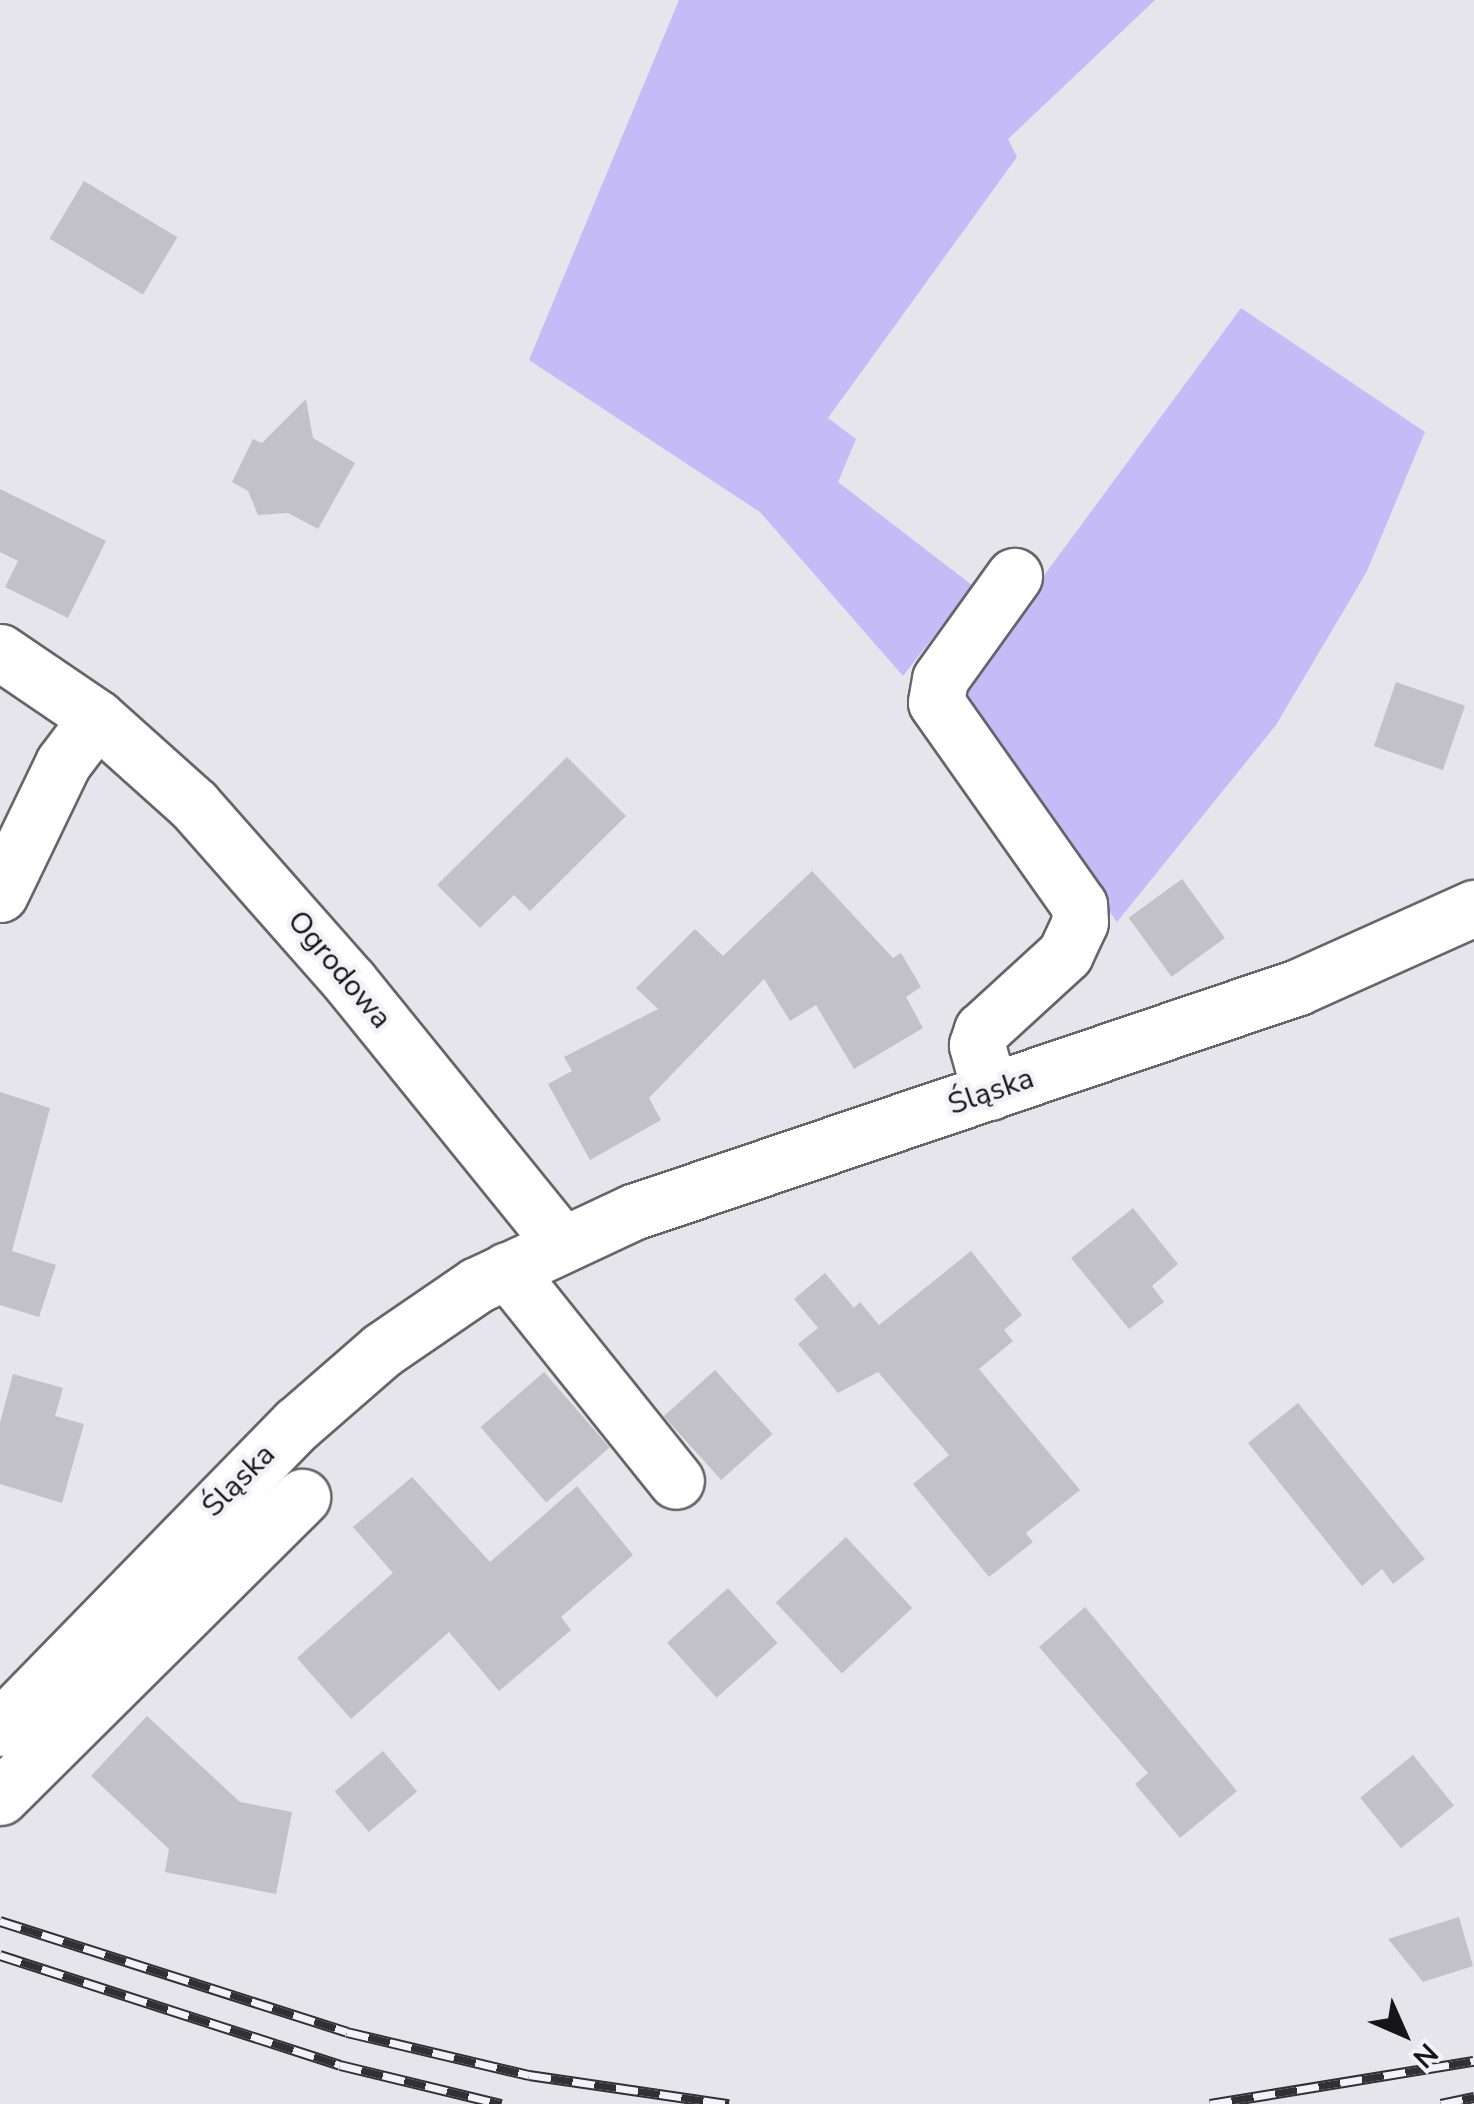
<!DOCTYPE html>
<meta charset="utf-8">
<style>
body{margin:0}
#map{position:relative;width:1474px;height:2104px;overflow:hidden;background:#e6e5eb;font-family:"Nunito Sans",sans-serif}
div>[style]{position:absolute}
.green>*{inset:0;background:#c5bbf7}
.building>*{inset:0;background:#c2c1c7;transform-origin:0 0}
.roads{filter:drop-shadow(2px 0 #65656a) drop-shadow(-2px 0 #65656a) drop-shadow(0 2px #65656a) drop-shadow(0 -2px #65656a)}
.minor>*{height:55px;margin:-27.5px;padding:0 27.5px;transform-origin:27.5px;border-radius:27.5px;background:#fff}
.rail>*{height:11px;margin-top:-5.5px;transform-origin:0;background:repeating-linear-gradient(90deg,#f3f2f9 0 22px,#313032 0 44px);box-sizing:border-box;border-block:2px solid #313032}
span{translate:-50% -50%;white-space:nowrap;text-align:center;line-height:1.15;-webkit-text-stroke:9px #f3f2f9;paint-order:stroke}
.street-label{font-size:30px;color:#161517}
.north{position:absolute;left:1354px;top:1984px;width:100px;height:100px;-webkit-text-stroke:8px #f3f2f9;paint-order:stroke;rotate:135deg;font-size:28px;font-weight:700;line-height:40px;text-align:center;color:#161517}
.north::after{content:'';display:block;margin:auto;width:35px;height:45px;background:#161517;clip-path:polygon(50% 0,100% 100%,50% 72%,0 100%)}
</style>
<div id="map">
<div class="green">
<div style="clip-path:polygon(679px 0,1155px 0,1008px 139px,1017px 157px,828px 418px,856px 439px,838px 482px,973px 586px,903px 676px,760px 512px,529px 360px)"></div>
<div style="clip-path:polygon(1241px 308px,1425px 432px,1366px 573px,1276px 725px,1117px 922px,956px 695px)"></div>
</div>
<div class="building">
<div style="left:84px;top:181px;width:109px;height:67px;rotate:31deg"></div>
<div style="clip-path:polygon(306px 399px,313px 438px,355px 463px,318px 529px,288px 513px,258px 515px,248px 491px,232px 482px,253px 439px,262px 443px)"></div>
<div style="clip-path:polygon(0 489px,106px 541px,68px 618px,5px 587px,18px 561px,0 552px)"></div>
<div style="left:1396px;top:682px;width:73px;height:68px;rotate:19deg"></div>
<div style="clip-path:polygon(567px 757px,626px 816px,530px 911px,514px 895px,480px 928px,437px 885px)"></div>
<div style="clip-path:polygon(812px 871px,893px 958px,901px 953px,921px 987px,906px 997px,923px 1028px,854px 1069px,816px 1005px,790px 1021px,764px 979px,649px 1098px,661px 1120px,590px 1160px,548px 1084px,572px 1071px,564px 1057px,658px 1009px,636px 988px,695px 929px,723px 956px)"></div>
<div style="left:1182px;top:879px;width:73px;height:66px;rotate:54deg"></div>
<div style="clip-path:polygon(0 1092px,50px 1108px,12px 1251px,56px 1265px,39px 1317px,0 1305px)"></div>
<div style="clip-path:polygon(1133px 1208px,1178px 1264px,1152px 1286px,1164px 1302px,1129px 1329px,1071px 1258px)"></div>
<div style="clip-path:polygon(971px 1251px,1022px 1315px,1004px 1330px,1013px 1341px,979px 1369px,1080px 1490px,1026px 1533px,1033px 1542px,989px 1577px,913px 1484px,949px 1455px,878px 1372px,838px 1393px,798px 1344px,818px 1328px,794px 1299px,825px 1273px,854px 1308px,860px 1302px,879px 1325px)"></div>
<div style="left:715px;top:1370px;width:86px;height:69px;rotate:48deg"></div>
<div style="left:544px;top:1372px;width:100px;height:84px;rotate:49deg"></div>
<div style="clip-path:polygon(13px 1374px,63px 1388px,55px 1416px,84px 1424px,62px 1503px,0 1484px,0 1423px)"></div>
<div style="clip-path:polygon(1298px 1403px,1425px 1559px,1393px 1584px,1382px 1569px,1362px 1586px,1248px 1443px)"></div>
<div style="clip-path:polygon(412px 1477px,490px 1562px,577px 1486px,633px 1555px,561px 1617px,571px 1630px,499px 1691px,449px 1632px,351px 1719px,297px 1658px,393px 1573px,353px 1527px)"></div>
<div style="left:846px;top:1537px;width:97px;height:96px;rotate:47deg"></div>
<div style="left:728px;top:1588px;width:74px;height:82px;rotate:48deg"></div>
<div style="clip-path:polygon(1085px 1607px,1237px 1791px,1180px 1838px,1135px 1784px,1148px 1773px,1039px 1647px)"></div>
<div style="clip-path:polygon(147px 1716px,240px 1802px,292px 1812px,276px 1894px,165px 1872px,169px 1849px,91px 1776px)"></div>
<div style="left:383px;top:1751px;width:53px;height:63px;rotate:50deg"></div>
<div style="left:1413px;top:1755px;width:65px;height:68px;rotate:51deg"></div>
<div style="clip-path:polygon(1459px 1917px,1473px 1966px,1423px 1982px,1388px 1939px)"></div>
</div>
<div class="roads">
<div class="minor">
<div style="left:0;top:652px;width:117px;rotate:34.2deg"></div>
<div style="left:97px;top:718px;width:130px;rotate:41.9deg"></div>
<div style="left:194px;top:805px;width:236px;rotate:48.6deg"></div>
<div style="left:350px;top:982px;width:333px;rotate:51deg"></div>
<div style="left:0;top:894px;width:145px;rotate:-64.3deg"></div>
<div style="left:63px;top:763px;width:56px;rotate:-52.9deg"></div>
<div style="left:990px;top:1092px;width:49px;rotate:-105.5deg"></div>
<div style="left:977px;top:1045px;width:16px;rotate:-72deg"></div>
<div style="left:982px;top:1030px;width:113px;rotate:-42.5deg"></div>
<div style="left:1065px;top:954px;width:35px;rotate:-65deg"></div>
<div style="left:1080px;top:922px;width:17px;rotate:-93deg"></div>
<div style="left:1079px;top:905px;width:248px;rotate:-125.2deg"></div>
<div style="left:936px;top:702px;width:23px;rotate:-80deg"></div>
<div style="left:940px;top:679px;width:127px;rotate:-54.3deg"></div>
<div style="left:507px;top:1270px;width:270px;rotate:51.3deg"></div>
<div style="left:0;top:1728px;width:425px;rotate:-45.7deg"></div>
<div style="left:297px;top:1424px;width:113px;rotate:-41deg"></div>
<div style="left:382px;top:1350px;width:115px;rotate:-34.4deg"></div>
<div style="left:477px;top:1285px;width:172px;rotate:-25.1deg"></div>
<div style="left:633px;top:1212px;width:702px;rotate:-18.69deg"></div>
<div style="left:1298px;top:987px;width:193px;rotate:-24.2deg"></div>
<div style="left:0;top:1797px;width:426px;rotate:-44.8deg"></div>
</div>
</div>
<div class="rail">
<div style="left:0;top:1921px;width:364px;rotate:17.7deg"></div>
<div style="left:347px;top:2032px;width:187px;rotate:13.3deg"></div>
<div style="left:529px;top:2075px;width:202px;rotate:8.3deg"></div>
<div style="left:0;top:1955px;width:357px;rotate:17.9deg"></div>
<div style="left:340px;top:2065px;width:166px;rotate:13.6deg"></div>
<div style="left:1210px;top:2104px;width:267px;rotate:-9.3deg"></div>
<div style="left:1441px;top:2104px;width:34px;rotate:-12deg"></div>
</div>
<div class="street-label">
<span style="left:339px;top:970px;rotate:50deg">Ogrodowa</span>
<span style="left:991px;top:1092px;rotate:-19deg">Śląska</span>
<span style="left:239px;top:1481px;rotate:-45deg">Śląska</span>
</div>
<div class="north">N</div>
</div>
